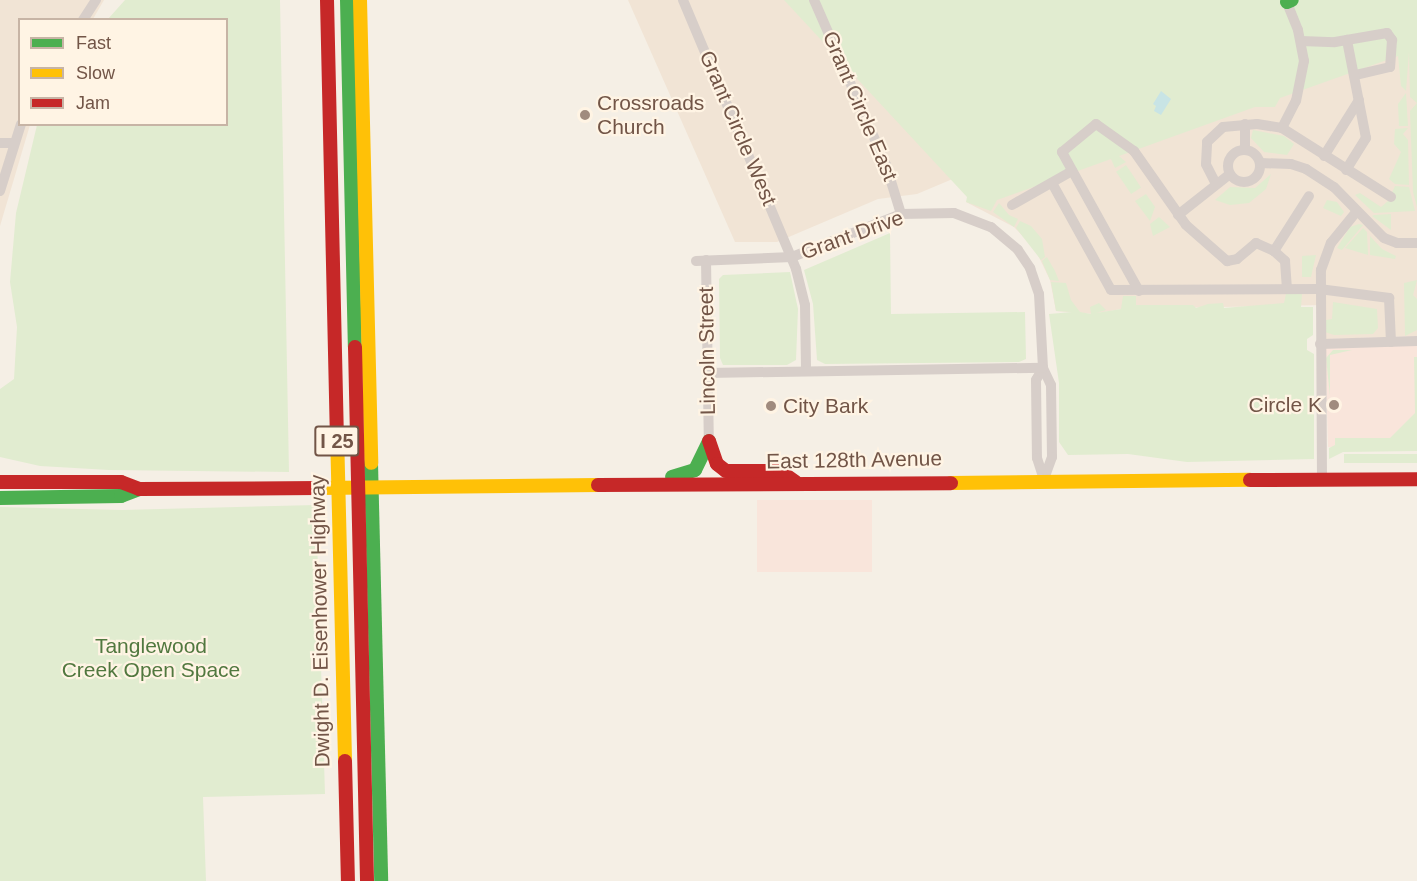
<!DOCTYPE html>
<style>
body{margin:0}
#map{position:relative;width:1417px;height:881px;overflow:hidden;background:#f5efe5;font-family:Arial,sans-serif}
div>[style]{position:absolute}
.residential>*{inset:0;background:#f1e4d5}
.commercial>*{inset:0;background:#f9e5db;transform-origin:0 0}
.green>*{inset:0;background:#e1ecd0;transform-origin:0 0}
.water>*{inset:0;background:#c8e4e5}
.street>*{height:10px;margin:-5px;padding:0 5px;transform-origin:5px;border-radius:5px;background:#d7cec9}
.street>.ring{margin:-5px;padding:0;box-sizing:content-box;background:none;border:10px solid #d7cec9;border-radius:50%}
.fast>*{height:14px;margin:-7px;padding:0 7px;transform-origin:7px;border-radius:7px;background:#4caf50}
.slow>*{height:14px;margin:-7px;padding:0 7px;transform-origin:7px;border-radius:7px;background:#ffc107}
.jam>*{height:14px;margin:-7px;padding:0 7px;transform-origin:7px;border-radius:7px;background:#c62828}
.dots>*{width:16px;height:16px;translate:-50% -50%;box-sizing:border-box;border:3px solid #fff4e4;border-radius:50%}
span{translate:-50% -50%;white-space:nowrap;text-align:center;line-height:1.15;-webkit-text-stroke:4.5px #fff4e4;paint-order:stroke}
.shield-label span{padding:2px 4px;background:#fff4e4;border:2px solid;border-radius:4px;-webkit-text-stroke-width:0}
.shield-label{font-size:20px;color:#725547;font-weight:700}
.poi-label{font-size:21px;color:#725547}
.left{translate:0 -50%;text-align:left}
.right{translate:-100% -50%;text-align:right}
.street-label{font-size:21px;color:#725547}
.park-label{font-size:21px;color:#51783f}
.legend{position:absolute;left:18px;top:18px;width:210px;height:108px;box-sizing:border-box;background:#fff4e4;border:2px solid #c7b4a5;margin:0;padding:8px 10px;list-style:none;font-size:18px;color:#725547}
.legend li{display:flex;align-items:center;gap:12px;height:30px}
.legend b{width:30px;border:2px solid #c7b4a5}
</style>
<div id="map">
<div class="residential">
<div style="clip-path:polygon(0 0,104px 0,93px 19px,20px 20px,20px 124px,30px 125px,0 226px)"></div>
<div style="clip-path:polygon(628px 0,870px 0,974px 170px,917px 194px,878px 199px,777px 242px,735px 242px)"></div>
<div style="clip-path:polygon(1417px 0,1417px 336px,1325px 339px,1323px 305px,1121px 309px,1093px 314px,1056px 311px,1050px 280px,1035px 249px,1014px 227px,966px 202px)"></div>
</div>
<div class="commercial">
<div style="clip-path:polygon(1417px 336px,1417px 433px,1405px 446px,1328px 447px,1325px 339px)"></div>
<div style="left:757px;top:500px;width:115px;height:72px"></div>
</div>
<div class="green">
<div style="clip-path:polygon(125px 0,280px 0,289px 472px,109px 470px,40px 466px,0 457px,0 389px,14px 379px,17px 327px,10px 282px,16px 213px,37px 125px,226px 124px,226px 20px,108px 19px)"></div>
<div style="clip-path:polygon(784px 0,1417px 0,1417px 103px,1410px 97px,1409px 52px,1406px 91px,1401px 86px,1398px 56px,1280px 98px,1275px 107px,1255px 107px,1119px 156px,1126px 162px,1115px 168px,1111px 159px,997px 200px,991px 211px,966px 202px,967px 197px)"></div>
<div style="clip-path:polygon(1406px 93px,1408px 126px,1399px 126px,1398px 104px)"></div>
<div style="clip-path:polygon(1417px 103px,1417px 207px,1413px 192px,1410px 111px)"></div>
<div style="clip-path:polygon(1408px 128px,1403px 134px,1408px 140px,1409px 185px,1395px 184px,1389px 179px,1401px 152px,1394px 144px,1395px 129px)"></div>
<div style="clip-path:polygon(1253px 130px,1284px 136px,1294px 144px,1287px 155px,1264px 152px,1251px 138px)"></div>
<div style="left:1126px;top:165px;width:27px;height:12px;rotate:56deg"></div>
<div style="clip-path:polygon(1271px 174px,1266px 189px,1249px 203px,1230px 205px,1215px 200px,1230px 187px,1255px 188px)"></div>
<div style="clip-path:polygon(1395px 186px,1409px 187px,1415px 211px,1374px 213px,1355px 195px,1360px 193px,1381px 207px,1388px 201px)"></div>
<div style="clip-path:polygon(1146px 194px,1155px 207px,1150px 221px,1135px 201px)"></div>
<div style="clip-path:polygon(1327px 200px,1337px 202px,1344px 212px,1341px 216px,1323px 208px)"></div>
<div style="clip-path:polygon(999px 203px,1009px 215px,1018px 219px,1014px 227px,993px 212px)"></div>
<div style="clip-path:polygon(1391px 214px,1391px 230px,1372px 216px,1374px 215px)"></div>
<div style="clip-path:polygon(1159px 217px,1170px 227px,1153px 236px,1150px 224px)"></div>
<div style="clip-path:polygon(1020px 221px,1031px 226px,1042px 239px,1045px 257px,1041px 260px,1016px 228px)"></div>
<div style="clip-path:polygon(1359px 224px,1363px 225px,1342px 250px,1337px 248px,1350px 227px)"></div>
<div style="clip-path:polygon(1363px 228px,1367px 232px,1368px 255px,1345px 248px)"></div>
<div style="clip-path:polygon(890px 233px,891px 314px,1025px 312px,1026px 359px,1019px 362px,825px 364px,817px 360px,813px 304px,804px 270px)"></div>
<div style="clip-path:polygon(1370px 236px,1382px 249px,1396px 256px,1395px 259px,1370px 255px)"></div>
<div style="clip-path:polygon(1316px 255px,1311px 277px,1302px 277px,1302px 256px)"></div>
<div style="clip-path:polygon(1047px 257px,1055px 271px,1059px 281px,1050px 280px,1042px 261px)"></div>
<div style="clip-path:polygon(790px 272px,798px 309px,796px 360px,787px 365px,723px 365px,720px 358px,719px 279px,723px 275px)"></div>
<div style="clip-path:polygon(1417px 280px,1413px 295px,1417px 299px,1417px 330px,1405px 336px,1404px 283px)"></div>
<div style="clip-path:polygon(1051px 282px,1066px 283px,1071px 300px,1080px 312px,1091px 314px,1090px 307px,1099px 303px,1106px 310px,1096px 313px,1121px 309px,1123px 296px,1136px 296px,1136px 305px,1193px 305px,1196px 308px,1208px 304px,1223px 303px,1224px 308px,1284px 303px,1286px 294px,1302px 294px,1301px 307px,1313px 307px,1313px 335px,1307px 339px,1307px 350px,1314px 354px,1314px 459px,1187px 462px,1128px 454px,1068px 455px,1059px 442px,1059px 383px,1049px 314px,1072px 312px,1056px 311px)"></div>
<div style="clip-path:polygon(1333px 302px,1377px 309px,1378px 328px,1373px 334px,1334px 335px,1325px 332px,1326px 320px,1332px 319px)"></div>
<div style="clip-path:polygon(1333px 350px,1352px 350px,1330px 355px,1330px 396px,1326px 358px)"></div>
<div style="clip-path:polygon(1414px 357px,1417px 357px,1417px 451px,1343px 452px,1329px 459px,1329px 448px,1335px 445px,1335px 438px,1390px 438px,1415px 413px)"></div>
<div style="left:1417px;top:454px;width:9px;height:73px;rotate:90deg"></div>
<div style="clip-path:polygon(316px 505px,325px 794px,203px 797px,206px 881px,0 881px,0 507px,122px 510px)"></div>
</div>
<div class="water">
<div style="clip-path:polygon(1161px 91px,1171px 99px,1161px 115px,1154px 111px,1156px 106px,1153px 104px)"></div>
</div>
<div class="street">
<div style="left:683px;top:0;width:292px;rotate:67.2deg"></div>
<div style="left:796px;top:269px;width:37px;rotate:76deg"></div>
<div style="left:805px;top:305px;width:66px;rotate:89.1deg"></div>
<div style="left:814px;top:0;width:180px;rotate:66.4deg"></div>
<div style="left:886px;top:165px;width:51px;rotate:73deg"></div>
<div style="left:83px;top:20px;width:24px;rotate:-57deg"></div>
<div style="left:1301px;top:41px;width:34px;rotate:2deg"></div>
<div style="left:1335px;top:42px;width:53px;rotate:-9.8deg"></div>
<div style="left:1387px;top:33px;width:9px;rotate:54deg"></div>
<div style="left:1392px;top:40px;width:27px;rotate:94deg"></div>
<div style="left:1390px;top:67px;width:37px;rotate:167deg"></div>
<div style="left:1245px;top:124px;width:26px;rotate:90deg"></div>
<div style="left:1282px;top:128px;width:30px;rotate:-63deg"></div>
<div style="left:1296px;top:101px;width:41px;rotate:-78.7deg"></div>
<div style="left:1304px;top:61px;width:32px;rotate:-101deg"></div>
<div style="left:1298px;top:30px;width:32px;rotate:-112deg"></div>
<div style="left:0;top:143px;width:14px"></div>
<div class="ring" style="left:1228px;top:150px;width:22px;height:22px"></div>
<div style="left:1324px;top:156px;width:66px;rotate:-58deg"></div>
<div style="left:1260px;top:163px;width:31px;rotate:2deg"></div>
<div style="left:1291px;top:164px;width:16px;rotate:18deg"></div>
<div style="left:1306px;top:169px;width:33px;rotate:33deg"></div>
<div style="left:1334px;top:187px;width:71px;rotate:45.6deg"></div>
<div style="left:1384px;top:238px;width:14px;rotate:21deg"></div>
<div style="left:1397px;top:243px;width:20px"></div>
<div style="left:1346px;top:170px;width:38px;rotate:-58deg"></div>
<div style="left:1366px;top:138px;width:100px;rotate:-101deg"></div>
<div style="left:1052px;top:183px;width:122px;rotate:61.1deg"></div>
<div style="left:1111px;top:290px;width:208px;rotate:-0.3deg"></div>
<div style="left:1319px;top:289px;width:71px;rotate:7.3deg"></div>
<div style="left:1389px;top:298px;width:44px;rotate:87.4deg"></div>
<div style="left:1216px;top:184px;width:22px;rotate:-117deg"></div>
<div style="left:1206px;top:164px;width:22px;rotate:-87deg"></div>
<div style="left:1207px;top:142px;width:22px;rotate:-43deg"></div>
<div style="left:1223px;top:127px;width:34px;rotate:-5deg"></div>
<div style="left:1257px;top:124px;width:25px;rotate:9deg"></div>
<div style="left:1282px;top:128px;width:129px;rotate:32.3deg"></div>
<div style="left:0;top:191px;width:70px;rotate:-72.6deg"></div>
<div style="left:1012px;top:205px;width:69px;rotate:-29.5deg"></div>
<div style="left:1178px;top:215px;width:66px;rotate:-38.3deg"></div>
<div style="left:1274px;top:251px;width:65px;rotate:-57.5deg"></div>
<div style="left:706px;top:260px;width:181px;rotate:89.1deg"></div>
<div style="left:696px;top:261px;width:96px;rotate:-2.4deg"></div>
<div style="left:792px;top:257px;width:117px;rotate:-21.5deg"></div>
<div style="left:901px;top:214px;width:53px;rotate:-1.1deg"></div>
<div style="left:954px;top:213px;width:40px;rotate:21deg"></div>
<div style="left:991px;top:227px;width:35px;rotate:40deg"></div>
<div style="left:1018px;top:250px;width:22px;rotate:56deg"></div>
<div style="left:1030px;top:268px;width:28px;rotate:71deg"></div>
<div style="left:1039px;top:294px;width:74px;rotate:86.9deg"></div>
<div style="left:1043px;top:368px;width:19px;rotate:65deg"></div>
<div style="left:1051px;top:385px;width:72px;rotate:89.2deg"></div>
<div style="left:1052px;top:457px;width:23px;rotate:110deg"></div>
<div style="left:1139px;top:291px;width:159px;rotate:-119deg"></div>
<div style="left:1062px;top:152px;width:44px;rotate:-39.5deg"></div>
<div style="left:1096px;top:124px;width:47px;rotate:35.4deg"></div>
<div style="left:1134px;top:151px;width:90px;rotate:54.9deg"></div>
<div style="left:1186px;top:225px;width:55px;rotate:41.3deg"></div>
<div style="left:1227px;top:261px;width:10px;rotate:-11deg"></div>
<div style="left:1237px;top:259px;width:25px;rotate:-40deg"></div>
<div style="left:1256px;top:243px;width:20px;rotate:24deg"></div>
<div style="left:1274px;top:251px;width:15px;rotate:42deg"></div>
<div style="left:1285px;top:261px;width:28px;rotate:86deg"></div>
<div style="left:1320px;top:344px;width:97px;rotate:-1.8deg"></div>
<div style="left:1043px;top:368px;width:14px;rotate:120deg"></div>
<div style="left:1036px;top:380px;width:78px;rotate:89.3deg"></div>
<div style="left:1037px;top:458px;width:22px;rotate:72deg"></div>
<div style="left:707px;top:373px;width:336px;rotate:-0.9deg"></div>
<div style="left:1322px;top:480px;width:210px;rotate:-90.3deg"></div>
<div style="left:1321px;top:270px;width:29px;rotate:-70deg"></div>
<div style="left:1331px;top:243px;width:41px;rotate:-50.9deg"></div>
</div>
<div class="fast">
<div style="left:347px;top:0;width:347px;rotate:88.7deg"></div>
<div style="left:1287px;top:2px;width:5px;rotate:-22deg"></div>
<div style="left:371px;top:463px;width:418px;rotate:88.6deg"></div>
<div style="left:672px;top:477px;width:24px;rotate:-17deg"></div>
<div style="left:695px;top:470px;width:32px;rotate:-64deg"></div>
<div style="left:0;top:498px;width:121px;rotate:-0.9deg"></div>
<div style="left:121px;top:496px;width:19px;rotate:-21deg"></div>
</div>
<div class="slow">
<div style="left:360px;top:0;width:463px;rotate:88.6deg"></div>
<div style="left:337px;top:432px;width:329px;rotate:88.6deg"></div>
<div style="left:951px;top:483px;width:299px;rotate:-0.6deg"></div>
<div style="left:319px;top:488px;width:279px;rotate:-0.6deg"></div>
</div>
<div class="jam">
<div style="left:327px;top:0;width:432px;rotate:88.7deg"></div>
<div style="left:355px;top:347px;width:534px;rotate:88.71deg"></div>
<div style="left:709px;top:441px;width:24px;rotate:71deg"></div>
<div style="left:717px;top:464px;width:11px;rotate:38deg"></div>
<div style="left:726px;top:471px;width:54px"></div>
<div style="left:780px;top:471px;width:19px;rotate:35deg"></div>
<div style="left:1250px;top:480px;width:167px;rotate:-0.3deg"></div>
<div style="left:0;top:482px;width:121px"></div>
<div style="left:121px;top:482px;width:19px;rotate:21deg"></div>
<div style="left:139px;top:489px;width:180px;rotate:-0.3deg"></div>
<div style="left:598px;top:485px;width:353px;rotate:-0.3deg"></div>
<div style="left:345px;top:761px;width:120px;rotate:88.6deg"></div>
</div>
<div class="dots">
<div style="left:585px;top:115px;background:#a08b7e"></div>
<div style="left:1334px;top:405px;background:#a08b7e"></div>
<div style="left:771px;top:406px;background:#a08b7e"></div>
</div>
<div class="shield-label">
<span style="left:337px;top:441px">I 25</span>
</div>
<div class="poi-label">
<span class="left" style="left:597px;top:115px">Crossroads<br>Church</span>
<span class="right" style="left:1322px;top:405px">Circle K</span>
<span class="left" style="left:783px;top:406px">City Bark</span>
</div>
<div class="street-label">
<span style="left:860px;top:106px;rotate:67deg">Grant Circle East</span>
<span style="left:738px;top:128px;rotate:67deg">Grant Circle West</span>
<span style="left:852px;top:235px;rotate:-20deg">Grant Drive</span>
<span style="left:707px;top:351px;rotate:-91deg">Lincoln Street</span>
<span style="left:854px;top:460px;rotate:-1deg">East 128th Avenue</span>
<span style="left:320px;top:621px;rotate:-91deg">Dwight D. Eisenhower Highway</span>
</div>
<div class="park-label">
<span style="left:151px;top:658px">Tanglewood<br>Creek Open Space</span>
</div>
<ul class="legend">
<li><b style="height:8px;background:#4caf50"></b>Fast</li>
<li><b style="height:8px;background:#ffc107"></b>Slow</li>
<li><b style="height:8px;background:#c62828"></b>Jam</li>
</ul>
</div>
